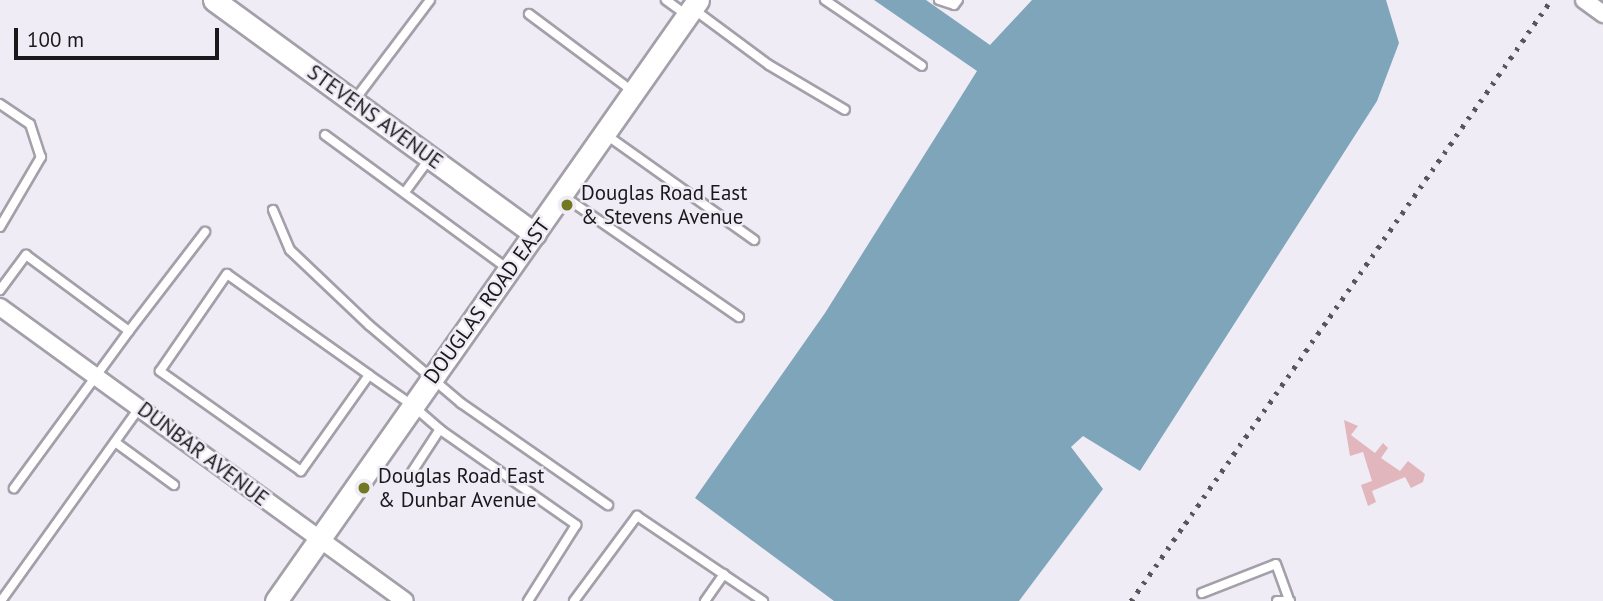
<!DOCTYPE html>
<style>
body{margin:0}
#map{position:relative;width:1603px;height:601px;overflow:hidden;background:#f0ecf6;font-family:"PT Sans",sans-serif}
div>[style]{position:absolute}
.green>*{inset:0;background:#e1b7bd}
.water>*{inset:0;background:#7ea5b9}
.roads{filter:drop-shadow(2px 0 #a3a0a9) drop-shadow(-2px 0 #a3a0a9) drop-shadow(0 2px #a3a0a9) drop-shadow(0 -2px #a3a0a9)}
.service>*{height:8px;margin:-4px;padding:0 4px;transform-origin:4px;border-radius:4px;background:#fff}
.minor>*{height:16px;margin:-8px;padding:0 8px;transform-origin:8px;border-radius:8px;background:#fff}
.tertiary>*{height:21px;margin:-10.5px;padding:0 10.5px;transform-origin:10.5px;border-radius:10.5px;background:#fff}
.rail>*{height:4.5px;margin-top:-2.25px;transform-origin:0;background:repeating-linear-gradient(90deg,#56555a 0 3.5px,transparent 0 10.5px)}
.dots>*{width:19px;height:19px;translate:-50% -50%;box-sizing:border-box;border:4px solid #f0ecf6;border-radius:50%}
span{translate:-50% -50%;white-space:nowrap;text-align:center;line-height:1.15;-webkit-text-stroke:5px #f0ecf6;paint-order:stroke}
.street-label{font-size:21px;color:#19181b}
.poi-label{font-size:21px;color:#19181b}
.left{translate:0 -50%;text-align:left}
.scale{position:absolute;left:14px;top:28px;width:205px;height:32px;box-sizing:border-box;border:4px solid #19181b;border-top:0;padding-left:9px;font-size:21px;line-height:24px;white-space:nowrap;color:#19181b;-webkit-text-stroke:5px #f0ecf6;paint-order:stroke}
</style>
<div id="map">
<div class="green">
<div style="clip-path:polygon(1344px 420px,1358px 426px,1351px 435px,1375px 453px,1383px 443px,1388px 448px,1381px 458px,1400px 471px,1408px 461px,1425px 474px,1423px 482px,1411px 488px,1405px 477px,1372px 491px,1376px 502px,1368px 506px,1361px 485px,1372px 481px,1363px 452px,1350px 456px)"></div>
</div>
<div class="water">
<div style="clip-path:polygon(874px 0,926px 0,990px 45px,1032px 0,1386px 0,1399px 43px,1377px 101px,1140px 471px,1083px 436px,1071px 447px,1103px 489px,1019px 601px,834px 601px,695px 498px,825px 313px,977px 71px)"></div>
</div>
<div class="roads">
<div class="service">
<div style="left:666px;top:0;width:24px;rotate:36deg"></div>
<div style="left:825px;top:0;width:117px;rotate:34.2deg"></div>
<div style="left:939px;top:0;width:16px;rotate:18deg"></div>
<div style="left:954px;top:5px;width:6px;rotate:-51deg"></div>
<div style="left:692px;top:8px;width:96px;rotate:36.5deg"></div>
<div style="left:769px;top:65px;width:88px;rotate:30.6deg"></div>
<div style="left:529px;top:14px;width:127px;rotate:36.7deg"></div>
<div style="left:354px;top:101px;width:126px;rotate:-53deg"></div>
<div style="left:0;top:104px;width:36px;rotate:34deg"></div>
<div style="left:30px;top:124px;width:35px;rotate:72deg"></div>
<div style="left:41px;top:157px;width:81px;rotate:120.4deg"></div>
<div style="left:605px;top:134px;width:183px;rotate:35.4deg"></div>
<div style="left:325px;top:135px;width:225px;rotate:36.2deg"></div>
<div style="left:405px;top:192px;width:42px;rotate:-53.7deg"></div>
<div style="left:562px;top:195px;width:215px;rotate:34.6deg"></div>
<div style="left:273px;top:210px;width:43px;rotate:67deg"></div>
<div style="left:290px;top:250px;width:109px;rotate:43.5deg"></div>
<div style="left:369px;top:325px;width:121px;rotate:40.3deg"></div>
<div style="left:461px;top:403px;width:179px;rotate:34.8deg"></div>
<div style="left:0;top:290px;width:44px;rotate:-53.4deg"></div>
<div style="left:26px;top:255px;width:128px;rotate:36.4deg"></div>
<div style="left:129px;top:331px;width:195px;rotate:126.2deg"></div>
<div style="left:129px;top:331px;width:125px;rotate:-52.5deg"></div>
<div style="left:369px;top:375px;width:118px;rotate:125.3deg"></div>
<div style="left:301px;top:471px;width:173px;rotate:-144.7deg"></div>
<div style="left:160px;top:371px;width:118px;rotate:-55.4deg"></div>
<div style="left:227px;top:274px;width:174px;rotate:35.4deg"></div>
<div style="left:369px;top:375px;width:52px;rotate:34.9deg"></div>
<div style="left:412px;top:405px;width:40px;rotate:41deg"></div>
<div style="left:442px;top:431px;width:164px;rotate:35deg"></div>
<div style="left:576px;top:525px;width:90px;rotate:122.3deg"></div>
<div style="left:115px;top:442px;width:73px;rotate:36.1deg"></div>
<div style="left:412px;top:472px;width:51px;rotate:-56.9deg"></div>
<div style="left:1202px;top:593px;width:79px;rotate:-21.4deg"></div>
<div style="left:1276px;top:564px;width:35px;rotate:70deg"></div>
<div style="left:1px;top:601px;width:239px;rotate:-54.4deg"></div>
<div style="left:574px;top:601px;width:106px;rotate:-53.5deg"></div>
<div style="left:637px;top:516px;width:152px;rotate:34deg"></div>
<div style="left:705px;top:601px;width:33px;rotate:-55deg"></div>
<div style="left:1277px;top:601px;width:13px"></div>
</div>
<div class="minor">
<div style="left:1584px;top:0;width:24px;rotate:36deg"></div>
<div style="left:0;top:307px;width:500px;rotate:35.98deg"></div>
</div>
<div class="tertiary">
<div style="left:214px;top:0;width:397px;rotate:36.1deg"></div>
<div style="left:276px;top:601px;width:734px;rotate:-54.92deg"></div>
</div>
</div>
<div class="rail">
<div style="left:1131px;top:601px;width:733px;rotate:-55.05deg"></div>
</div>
<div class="dots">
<div style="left:567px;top:205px;background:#727822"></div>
<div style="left:364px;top:488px;background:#727822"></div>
</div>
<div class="street-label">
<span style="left:375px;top:117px;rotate:36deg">STEVENS AVENUE</span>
<span style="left:487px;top:301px;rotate:-54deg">DOUGLAS ROAD EAST</span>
<span style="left:203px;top:454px;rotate:37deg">DUNBAR AVENUE</span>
</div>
<div class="poi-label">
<span class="left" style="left:581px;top:205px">Douglas Road East<br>&amp; Stevens Avenue</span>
<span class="left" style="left:378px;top:488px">Douglas Road East<br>&amp; Dunbar Avenue</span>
</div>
<div class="scale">100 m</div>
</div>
